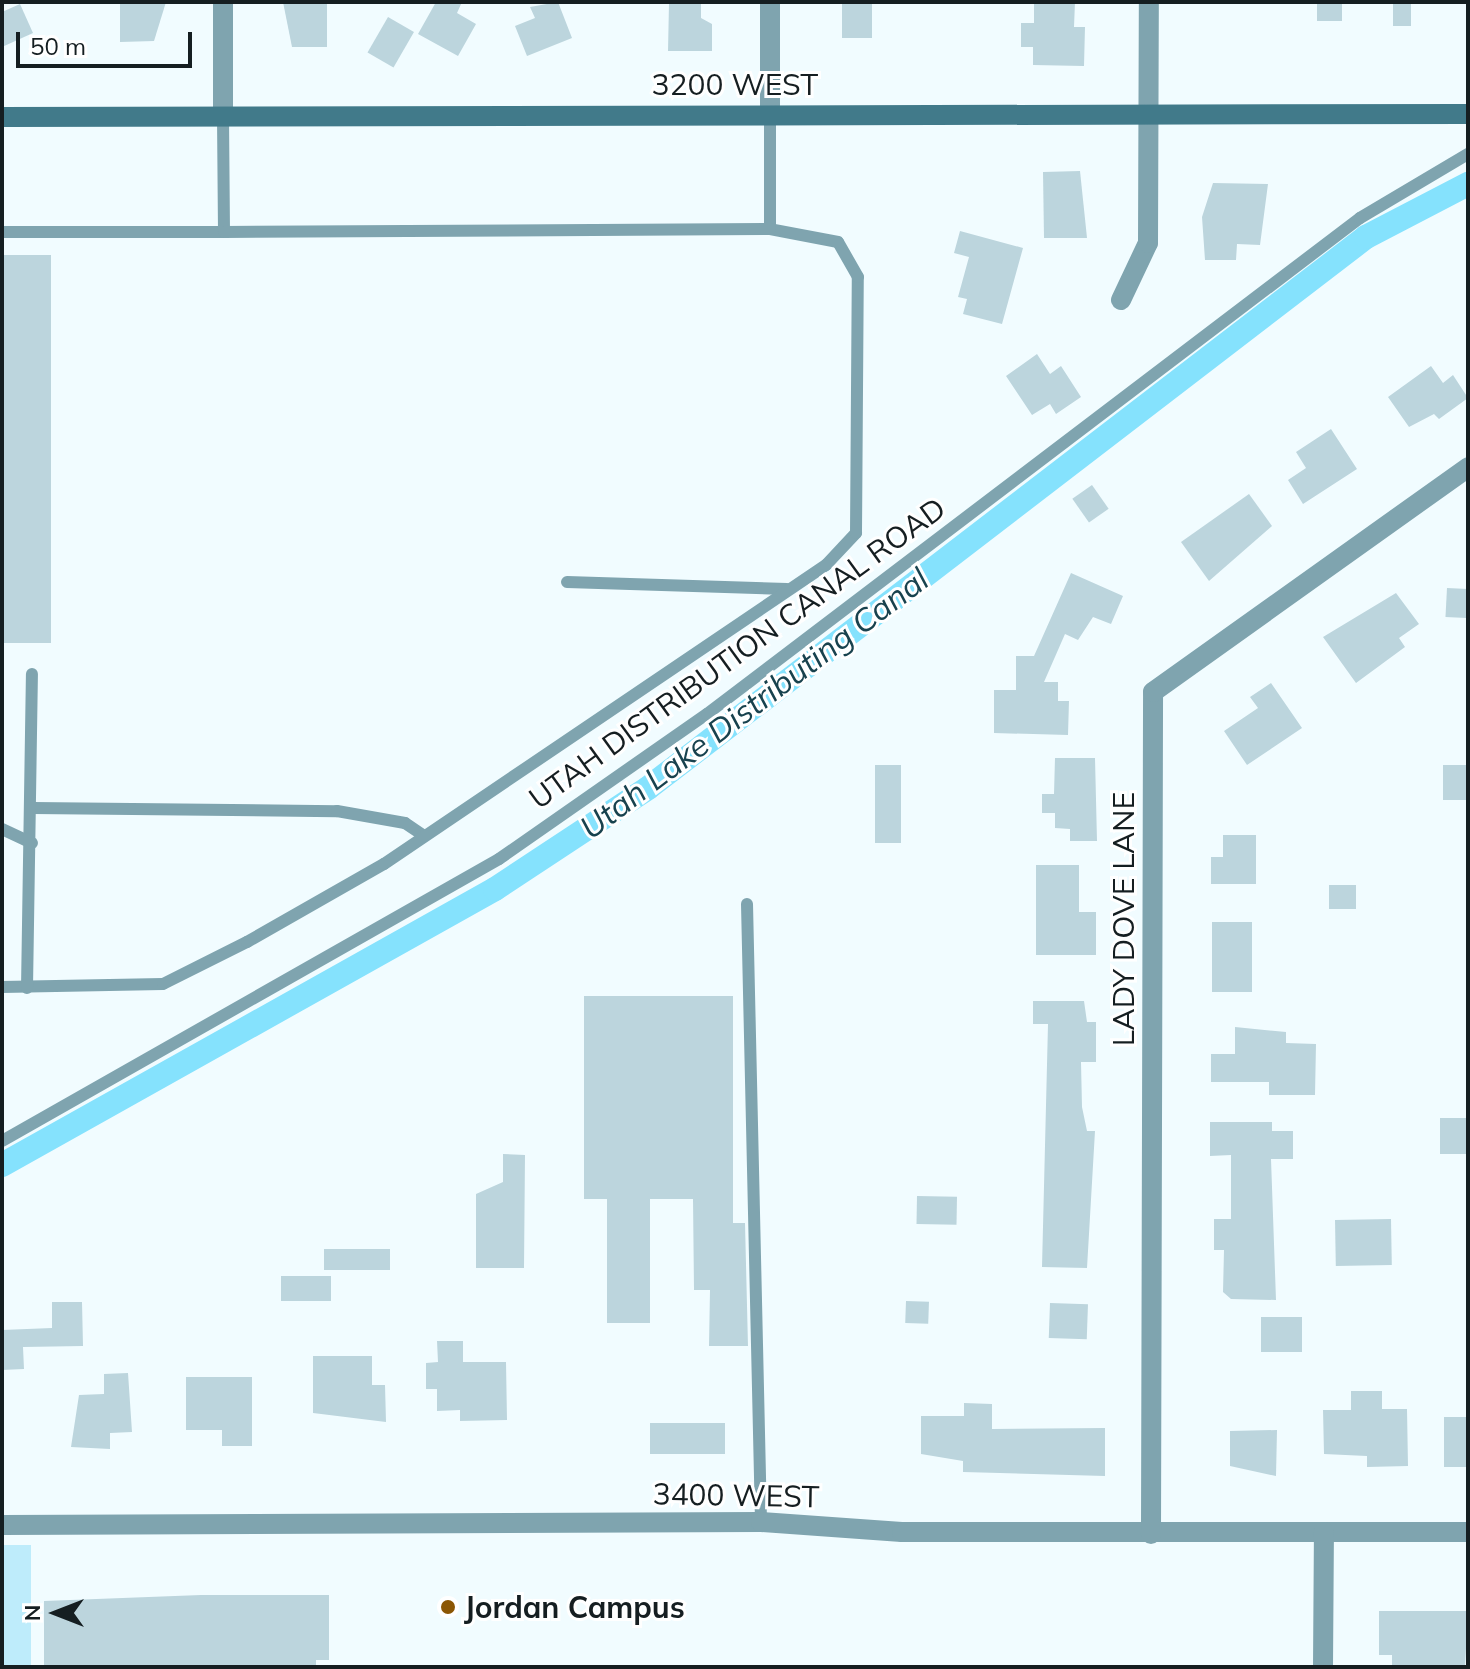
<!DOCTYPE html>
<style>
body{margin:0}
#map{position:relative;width:1470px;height:1669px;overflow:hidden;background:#f1fcff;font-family:Mulish,sans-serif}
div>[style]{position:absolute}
.green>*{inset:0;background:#beecfb;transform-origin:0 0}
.canal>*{height:24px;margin:-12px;padding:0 12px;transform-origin:12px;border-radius:12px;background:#85e2fd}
.building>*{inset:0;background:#bcd5dd;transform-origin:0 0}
.lane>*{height:12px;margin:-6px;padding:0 6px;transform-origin:6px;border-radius:6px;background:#7fa4af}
.street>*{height:20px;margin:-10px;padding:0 10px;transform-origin:10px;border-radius:10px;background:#7fa4af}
.secondary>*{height:20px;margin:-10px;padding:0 10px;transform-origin:10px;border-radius:10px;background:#417a8a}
.dots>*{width:22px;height:22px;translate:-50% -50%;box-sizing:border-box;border:4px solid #fff;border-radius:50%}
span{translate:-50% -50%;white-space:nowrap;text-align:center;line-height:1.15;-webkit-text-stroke:6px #fff;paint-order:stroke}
.street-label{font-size:30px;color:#151e21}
.poi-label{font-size:30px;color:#151e21;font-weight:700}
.left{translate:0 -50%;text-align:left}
.water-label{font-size:32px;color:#18424e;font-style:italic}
.frame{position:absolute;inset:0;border:4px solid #151e21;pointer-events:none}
.north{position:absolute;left:16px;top:1573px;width:80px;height:80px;-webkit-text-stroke:6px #fff;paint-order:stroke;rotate:270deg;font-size:22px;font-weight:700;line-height:32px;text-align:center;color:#151e21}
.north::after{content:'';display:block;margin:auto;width:28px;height:36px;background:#151e21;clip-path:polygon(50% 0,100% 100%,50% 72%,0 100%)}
.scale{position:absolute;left:16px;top:32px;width:176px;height:36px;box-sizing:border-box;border:4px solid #151e21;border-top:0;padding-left:10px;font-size:24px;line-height:28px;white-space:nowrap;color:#151e21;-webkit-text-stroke:6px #fff;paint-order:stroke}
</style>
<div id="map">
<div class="green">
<div style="left:2px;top:1545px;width:29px;height:122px"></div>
</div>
<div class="canal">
<div style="left:2px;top:1165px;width:565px;rotate:-29.24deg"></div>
<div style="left:495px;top:889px;width:183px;rotate:-33.4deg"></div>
<div style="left:648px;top:788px;width:905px;rotate:-37.5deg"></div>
<div style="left:1366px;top:237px;width:115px;rotate:-27.5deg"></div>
</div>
<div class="building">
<div style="clip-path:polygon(120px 2px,166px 2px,154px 41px,120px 42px)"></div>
<div style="clip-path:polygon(283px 2px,327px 2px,327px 47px,292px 47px)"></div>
<div style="clip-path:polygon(436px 2px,462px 2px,457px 13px,476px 24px,458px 56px,418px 34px)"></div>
<div style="clip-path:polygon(558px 2px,572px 38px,527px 56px,515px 26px,535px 18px,530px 7px)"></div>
<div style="left:842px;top:2px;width:30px;height:36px"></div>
<div style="clip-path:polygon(1034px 2px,1075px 2px,1074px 27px,1085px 27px,1084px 66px,1033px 65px,1033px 47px,1021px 47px,1021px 23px,1034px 23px)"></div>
<div style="left:1317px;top:2px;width:25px;height:19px"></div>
<div style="clip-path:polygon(669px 3px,701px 3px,701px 18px,712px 24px,712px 51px,668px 51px)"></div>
<div style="clip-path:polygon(20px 4px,33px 33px,2px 47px,2px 12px)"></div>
<div style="left:1393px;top:4px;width:18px;height:22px"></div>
<div style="left:388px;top:17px;width:30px;height:41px;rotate:30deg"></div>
<div style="clip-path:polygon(1080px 171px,1087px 238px,1044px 238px,1043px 172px)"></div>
<div style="clip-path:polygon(1213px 183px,1268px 184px,1260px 245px,1237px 244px,1236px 260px,1205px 260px,1202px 217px)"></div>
<div style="clip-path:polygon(960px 231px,1023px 248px,1002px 324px,963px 314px,967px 299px,958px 297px,969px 257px,954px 253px)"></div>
<div style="left:2px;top:255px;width:49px;height:388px"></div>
<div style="clip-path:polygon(1037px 354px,1050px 374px,1061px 366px,1081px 397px,1056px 414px,1050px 404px,1032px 415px,1006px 376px)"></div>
<div style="clip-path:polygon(1431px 366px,1443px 383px,1453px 375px,1468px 398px,1439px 419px,1434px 414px,1409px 427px,1388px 397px)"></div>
<div style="clip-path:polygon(1331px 429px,1357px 469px,1303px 504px,1288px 480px,1306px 468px,1296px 452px)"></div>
<div style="left:1092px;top:485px;width:29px;height:24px;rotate:55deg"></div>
<div style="clip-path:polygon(1249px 494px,1272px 526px,1209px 581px,1181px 542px)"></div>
<div style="clip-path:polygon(1071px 573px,1123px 596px,1111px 624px,1093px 617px,1078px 640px,1065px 634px,1044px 682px,1058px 682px,1058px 701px,1069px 701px,1068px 735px,994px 733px,994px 690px,1016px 690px,1016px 656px,1034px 656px)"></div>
<div style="left:1447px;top:588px;width:21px;height:29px;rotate:3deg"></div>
<div style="clip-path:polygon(1396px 593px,1419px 624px,1399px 638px,1405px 647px,1356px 683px,1323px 637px)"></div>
<div style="clip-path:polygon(1271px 683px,1302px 728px,1247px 765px,1224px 731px,1258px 708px,1250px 697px)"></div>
<div style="clip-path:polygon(1055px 758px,1095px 758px,1097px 841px,1070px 841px,1070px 829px,1055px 828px,1055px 813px,1042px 813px,1042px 794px,1054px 794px)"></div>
<div style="left:875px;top:765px;width:26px;height:78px"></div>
<div style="left:1443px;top:765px;width:25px;height:35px"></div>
<div style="clip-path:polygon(1223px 835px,1256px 835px,1256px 884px,1211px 884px,1211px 857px,1223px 857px)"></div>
<div style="clip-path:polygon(1036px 865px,1079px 865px,1079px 912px,1096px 912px,1096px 955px,1036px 955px)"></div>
<div style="left:1329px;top:885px;width:27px;height:24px"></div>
<div style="left:1212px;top:922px;width:40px;height:70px"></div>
<div style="clip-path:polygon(584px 996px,733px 996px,733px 1223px,745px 1223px,748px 1346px,709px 1346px,710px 1290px,694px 1290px,693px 1199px,650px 1199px,650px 1323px,607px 1323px,607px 1199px,584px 1199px)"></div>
<div style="clip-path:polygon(1033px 1001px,1084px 1001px,1087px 1022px,1096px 1022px,1096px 1062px,1081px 1062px,1082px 1107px,1087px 1131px,1095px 1131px,1087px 1268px,1042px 1267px,1048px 1024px,1033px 1024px)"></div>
<div style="clip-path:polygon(1235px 1027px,1286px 1032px,1286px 1043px,1316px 1044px,1315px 1095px,1269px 1095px,1269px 1082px,1211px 1082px,1211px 1054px,1235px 1054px)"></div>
<div style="left:1440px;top:1118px;width:28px;height:36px"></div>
<div style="clip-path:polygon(1210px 1122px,1272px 1122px,1272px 1131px,1293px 1131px,1293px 1159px,1271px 1159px,1276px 1300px,1231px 1299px,1223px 1292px,1224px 1250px,1214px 1250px,1214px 1219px,1231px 1219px,1231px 1155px,1210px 1156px)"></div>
<div style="clip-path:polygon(503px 1154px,525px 1155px,524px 1268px,476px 1268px,476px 1194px,503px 1182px)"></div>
<div style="left:917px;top:1196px;width:40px;height:28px;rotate:1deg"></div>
<div style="left:1391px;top:1219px;width:46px;height:56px;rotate:89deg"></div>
<div style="left:324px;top:1249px;width:66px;height:21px"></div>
<div style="left:281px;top:1276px;width:50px;height:25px"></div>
<div style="left:906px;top:1301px;width:23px;height:22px;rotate:2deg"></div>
<div style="clip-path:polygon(52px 1302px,82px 1302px,83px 1346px,23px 1347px,24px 1369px,2px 1370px,2px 1330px,52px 1328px)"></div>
<div style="left:1050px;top:1303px;width:38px;height:35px;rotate:2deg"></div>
<div style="left:1261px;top:1317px;width:41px;height:35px"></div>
<div style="clip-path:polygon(437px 1341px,463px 1341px,463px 1362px,506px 1362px,507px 1420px,460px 1421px,460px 1410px,437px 1411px,437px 1389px,426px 1389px,426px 1363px,438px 1362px)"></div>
<div style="clip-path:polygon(313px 1356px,372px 1356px,372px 1385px,385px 1385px,386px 1422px,313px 1413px)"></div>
<div style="clip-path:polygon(128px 1373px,132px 1432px,110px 1433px,110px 1449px,71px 1447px,79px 1395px,104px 1394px,104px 1374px)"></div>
<div style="clip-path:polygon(186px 1377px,252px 1377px,252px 1446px,222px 1446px,222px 1430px,186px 1430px)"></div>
<div style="clip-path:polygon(1351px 1391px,1382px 1391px,1382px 1409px,1407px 1409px,1408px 1466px,1367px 1467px,1367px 1456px,1324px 1454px,1323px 1410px,1351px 1410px)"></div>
<div style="clip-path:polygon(964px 1403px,992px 1404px,992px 1429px,1105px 1428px,1105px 1476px,963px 1472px,963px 1461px,921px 1454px,921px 1416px,964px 1416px)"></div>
<div style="left:1468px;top:1417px;width:50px;height:24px;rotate:90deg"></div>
<div style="left:650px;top:1423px;width:75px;height:31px"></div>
<div style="clip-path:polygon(1277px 1430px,1276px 1476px,1230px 1466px,1230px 1431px)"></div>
<div style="clip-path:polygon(201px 1595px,329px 1595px,329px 1660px,316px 1660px,316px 1667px,44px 1665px,44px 1601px)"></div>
<div style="clip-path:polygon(1379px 1611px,1468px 1611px,1465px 1667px,1392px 1667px,1392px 1655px,1379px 1655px)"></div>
</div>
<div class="lane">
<div style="left:770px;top:229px;width:115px;rotate:-90deg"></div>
<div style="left:2px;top:232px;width:222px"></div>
<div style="left:224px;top:232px;width:115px;rotate:-90.5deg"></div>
<div style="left:567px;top:582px;width:220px;rotate:1.8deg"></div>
<div style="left:33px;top:808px;width:304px;rotate:0.6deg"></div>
<div style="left:337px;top:811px;width:69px;rotate:10deg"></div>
<div style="left:405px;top:823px;width:23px;rotate:34deg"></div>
<div style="left:2px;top:829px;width:33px;rotate:25deg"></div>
<div style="left:747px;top:904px;width:618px;rotate:88.7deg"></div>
<div style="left:2px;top:987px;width:161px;rotate:-1.1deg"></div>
<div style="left:163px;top:984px;width:94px;rotate:-26.6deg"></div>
<div style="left:247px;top:942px;width:158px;rotate:-29.7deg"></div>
<div style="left:384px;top:864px;width:534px;rotate:-34.08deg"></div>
<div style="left:826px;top:565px;width:44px;rotate:-46.8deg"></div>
<div style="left:856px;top:533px;width:256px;rotate:-89.6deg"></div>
<div style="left:858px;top:277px;width:40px;rotate:-119.7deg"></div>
<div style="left:838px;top:242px;width:69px;rotate:-169.2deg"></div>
<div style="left:770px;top:229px;width:546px;rotate:179.69deg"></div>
<div style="left:27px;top:988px;width:314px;rotate:-89.1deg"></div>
<div style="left:2px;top:1141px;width:571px;rotate:-29.57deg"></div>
<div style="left:499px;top:859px;width:254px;rotate:-34.9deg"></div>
<div style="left:707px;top:714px;width:820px;rotate:-37.22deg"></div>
<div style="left:1360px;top:218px;width:126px;rotate:-30.7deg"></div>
</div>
<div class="street">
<div style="left:223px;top:2px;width:115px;rotate:90deg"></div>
<div style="left:770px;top:2px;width:112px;rotate:90deg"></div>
<div style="left:1121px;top:300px;width:63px;rotate:-64.7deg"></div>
<div style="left:1148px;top:243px;width:241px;rotate:-89.8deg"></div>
<div style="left:2px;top:1525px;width:759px;rotate:-0.23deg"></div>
<div style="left:761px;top:1522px;width:141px;rotate:4.1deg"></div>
<div style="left:902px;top:1532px;width:566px"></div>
<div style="left:1151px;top:1534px;width:842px;rotate:-89.86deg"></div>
<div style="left:1153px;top:692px;width:387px;rotate:-35.5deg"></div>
<div style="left:1323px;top:1667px;width:135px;rotate:-89.6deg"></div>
</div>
<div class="secondary">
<div style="left:2px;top:117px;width:1466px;rotate:-0.12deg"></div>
</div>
<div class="dots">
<div style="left:448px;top:1607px;background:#8b5604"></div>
</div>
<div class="street-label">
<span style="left:735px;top:84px">3200 WEST</span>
<span style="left:737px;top:653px;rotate:-36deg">UTAH DISTRIBUTION CANAL ROAD</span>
<span style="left:1123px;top:919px;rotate:-90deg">LADY DOVE LANE</span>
<span style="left:736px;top:1495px;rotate:1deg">3400 WEST</span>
</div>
<div class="poi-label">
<span class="left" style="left:464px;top:1607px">Jordan Campus</span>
</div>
<div class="water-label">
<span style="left:754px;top:703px;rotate:-37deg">Utah Lake Distributing Canal</span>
</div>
<div class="frame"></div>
<div class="north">N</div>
<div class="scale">50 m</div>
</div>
